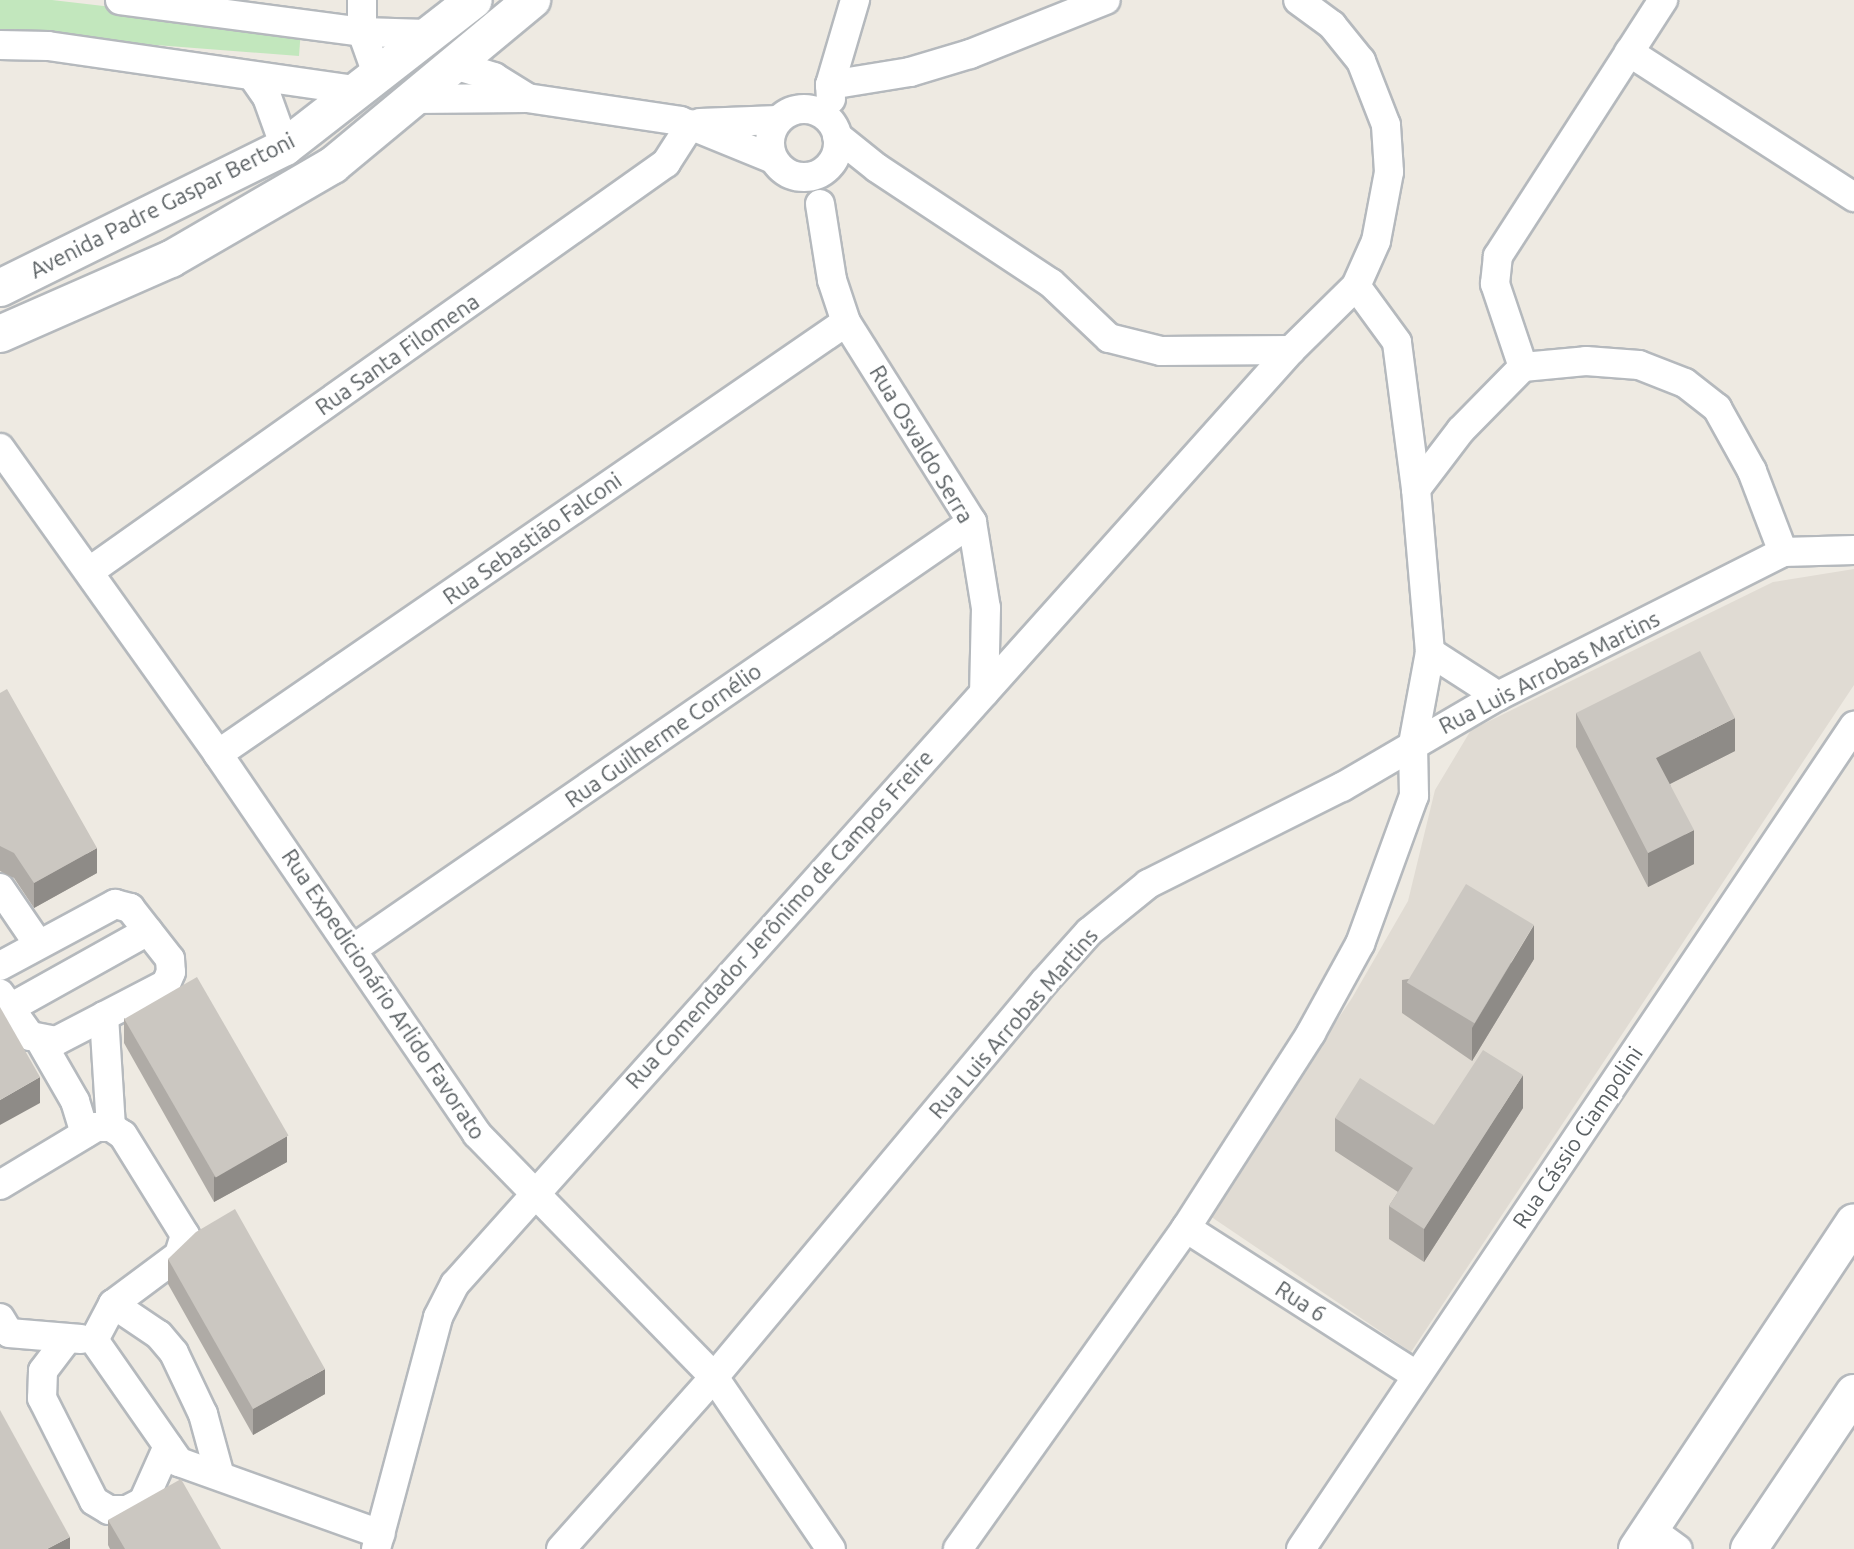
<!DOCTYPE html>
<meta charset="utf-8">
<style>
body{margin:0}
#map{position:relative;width:1854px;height:1549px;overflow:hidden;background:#eeeae2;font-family:Ubuntu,sans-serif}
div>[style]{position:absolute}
.education>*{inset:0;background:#e0dbd3}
.green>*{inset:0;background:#c2e7bd}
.roads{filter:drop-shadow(2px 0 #b5b9bd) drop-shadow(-2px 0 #b5b9bd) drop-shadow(0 2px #b5b9bd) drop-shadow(0 -2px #b5b9bd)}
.minor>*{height:28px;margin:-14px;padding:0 14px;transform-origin:14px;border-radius:14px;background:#fff}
.minor>.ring{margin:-14px;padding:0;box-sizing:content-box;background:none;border:28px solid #fff;border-radius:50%}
.tertiary>*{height:36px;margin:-18px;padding:0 18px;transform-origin:18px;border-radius:18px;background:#fff}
.wall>*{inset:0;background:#afaba6}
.shaded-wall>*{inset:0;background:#8e8b87}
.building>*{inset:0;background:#cbc7c1;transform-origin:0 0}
span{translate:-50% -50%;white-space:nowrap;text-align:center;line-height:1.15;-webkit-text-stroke:6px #fff;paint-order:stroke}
.street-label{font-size:22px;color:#5a6063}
</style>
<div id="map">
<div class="education">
<div style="clip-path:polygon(1854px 569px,1854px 685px,1411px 1352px,1207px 1214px,1352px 998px,1408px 901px,1435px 790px,1471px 730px,1773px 582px)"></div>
</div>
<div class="green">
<div style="clip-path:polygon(0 0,52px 0,301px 29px,299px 56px,0 33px)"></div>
</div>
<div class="roads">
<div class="minor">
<div style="left:120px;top:0;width:244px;rotate:7.5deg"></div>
<div style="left:362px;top:32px;width:65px;rotate:1.8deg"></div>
<div style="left:362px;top:0;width:32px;rotate:90deg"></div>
<div style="left:362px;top:32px;width:45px;rotate:70.3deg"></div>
<div style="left:0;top:45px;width:48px;rotate:1.2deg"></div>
<div style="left:48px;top:46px;width:310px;rotate:8.2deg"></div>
<div style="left:1629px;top:52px;width:268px;rotate:32.8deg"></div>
<div style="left:458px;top:66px;width:38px;rotate:17deg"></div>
<div style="left:494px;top:77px;width:39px;rotate:32deg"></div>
<div style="left:253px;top:77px;width:24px;rotate:55deg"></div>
<div style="left:267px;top:97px;width:53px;rotate:70.2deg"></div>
<div style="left:830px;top:85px;width:81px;rotate:-9.2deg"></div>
<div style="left:910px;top:72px;width:63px;rotate:-16.7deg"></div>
<div style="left:970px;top:54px;width:146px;rotate:-21.7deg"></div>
<div style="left:413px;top:99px;width:114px;rotate:-0.5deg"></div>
<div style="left:527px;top:98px;width:155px;rotate:8.5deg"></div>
<div style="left:680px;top:121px;width:100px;rotate:22.2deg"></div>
<div style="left:831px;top:99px;width:14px;rotate:-94deg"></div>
<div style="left:830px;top:85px;width:89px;rotate:-73.6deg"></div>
<div class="ring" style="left:770px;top:109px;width:40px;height:40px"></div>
<div style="left:700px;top:123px;width:78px;rotate:-2.2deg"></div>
<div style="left:837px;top:136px;width:51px;rotate:38.7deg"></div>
<div style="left:877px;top:168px;width:209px;rotate:33.5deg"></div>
<div style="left:1051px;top:283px;width:80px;rotate:43.5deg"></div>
<div style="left:1109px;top:338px;width:54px;rotate:14deg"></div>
<div style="left:1161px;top:351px;width:130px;rotate:-0.4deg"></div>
<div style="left:1291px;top:350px;width:91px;rotate:-44.6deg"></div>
<div style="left:1356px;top:286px;width:49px;rotate:-66deg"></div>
<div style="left:1376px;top:241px;width:70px;rotate:-79.3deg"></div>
<div style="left:1389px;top:172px;width:47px;rotate:-93.7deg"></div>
<div style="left:1386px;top:125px;width:69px;rotate:-111.3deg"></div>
<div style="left:1361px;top:61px;width:46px;rotate:-128.9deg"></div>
<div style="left:1332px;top:25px;width:42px;rotate:-143.7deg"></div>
<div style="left:820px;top:204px;width:77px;rotate:81deg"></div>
<div style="left:832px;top:280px;width:44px;rotate:71.6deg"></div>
<div style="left:846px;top:322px;width:236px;rotate:57.8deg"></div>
<div style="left:972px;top:522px;width:87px;rotate:80.8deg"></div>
<div style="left:986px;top:608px;width:85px;rotate:91.3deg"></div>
<div style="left:1523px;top:367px;width:88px;rotate:-108.6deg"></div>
<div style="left:1495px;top:284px;width:28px;rotate:-84deg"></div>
<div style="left:1498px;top:256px;width:305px;rotate:-57.2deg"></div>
<div style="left:0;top:448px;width:376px;rotate:54.5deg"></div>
<div style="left:218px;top:754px;width:460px;rotate:55.7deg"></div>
<div style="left:477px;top:1134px;width:339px;rotate:45.7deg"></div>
<div style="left:714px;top:1377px;width:208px;rotate:55.8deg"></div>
<div style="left:1416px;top:489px;width:74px;rotate:-52.7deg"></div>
<div style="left:1461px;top:430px;width:88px;rotate:-45.5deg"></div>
<div style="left:1523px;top:367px;width:63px;rotate:-5.4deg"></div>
<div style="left:1586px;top:361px;width:53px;rotate:4.3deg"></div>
<div style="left:1639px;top:365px;width:49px;rotate:21.4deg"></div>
<div style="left:1685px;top:383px;width:41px;rotate:38deg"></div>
<div style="left:1717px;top:408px;width:72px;rotate:60.9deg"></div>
<div style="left:1752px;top:471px;width:87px;rotate:69.1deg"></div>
<div style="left:90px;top:571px;width:706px;rotate:-35.31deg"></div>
<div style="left:666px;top:163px;width:46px;rotate:-57.3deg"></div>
<div style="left:1430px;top:652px;width:81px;rotate:32.9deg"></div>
<div style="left:218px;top:754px;width:762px;rotate:-34.52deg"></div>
<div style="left:0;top:888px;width:68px;rotate:55.8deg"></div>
<div style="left:353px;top:949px;width:752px;rotate:-34.6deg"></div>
<div style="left:0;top:966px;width:131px;rotate:-28.3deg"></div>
<div style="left:115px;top:904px;width:16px;rotate:15deg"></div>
<div style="left:130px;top:908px;width:65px;rotate:51.9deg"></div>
<div style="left:170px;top:959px;width:13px;rotate:86deg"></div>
<div style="left:171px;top:972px;width:13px;rotate:113deg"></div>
<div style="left:166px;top:984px;width:124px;rotate:152.6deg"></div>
<div style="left:56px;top:1041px;width:26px;rotate:-169deg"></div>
<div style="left:30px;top:1036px;width:52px;rotate:-125.5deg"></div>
<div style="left:10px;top:1008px;width:158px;rotate:-29.2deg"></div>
<div style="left:104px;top:1016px;width:111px;rotate:86.4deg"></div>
<div style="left:41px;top:1042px;width:68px;rotate:60deg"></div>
<div style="left:75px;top:1101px;width:34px;rotate:73deg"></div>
<div style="left:0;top:1185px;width:112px;rotate:-31.1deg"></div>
<div style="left:96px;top:1127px;width:15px"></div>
<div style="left:111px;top:1127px;width:14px;rotate:34deg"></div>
<div style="left:123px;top:1135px;width:118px;rotate:58.2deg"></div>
<div style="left:185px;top:1235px;width:21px;rotate:107deg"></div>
<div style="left:179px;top:1255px;width:82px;rotate:143.4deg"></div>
<div style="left:113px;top:1304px;width:41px;rotate:117.8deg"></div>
<div style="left:1186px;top:1228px;width:273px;rotate:32.6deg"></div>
<div style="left:113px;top:1304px;width:55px;rotate:34deg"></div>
<div style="left:159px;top:1335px;width:23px;rotate:50deg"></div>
<div style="left:174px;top:1353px;width:68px;rotate:64.6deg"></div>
<div style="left:203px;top:1414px;width:64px;rotate:74.7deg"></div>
<div style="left:0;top:1318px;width:17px;rotate:59deg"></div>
<div style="left:9px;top:1333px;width:72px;rotate:4.8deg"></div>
<div style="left:67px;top:1339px;width:40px;rotate:127deg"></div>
<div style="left:43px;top:1371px;width:27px;rotate:92deg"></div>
<div style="left:42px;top:1398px;width:115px;rotate:63.2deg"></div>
<div style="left:94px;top:1501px;width:17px;rotate:31deg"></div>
<div style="left:109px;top:1510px;width:18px"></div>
<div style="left:127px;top:1510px;width:18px;rotate:-27deg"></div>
<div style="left:143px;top:1502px;width:61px;rotate:-65.9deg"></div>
<div style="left:94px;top:1340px;width:149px;rotate:55.1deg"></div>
<div style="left:179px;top:1462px;width:214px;rotate:19.7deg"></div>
<div style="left:1650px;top:1529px;width:34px;rotate:36deg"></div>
<div style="left:376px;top:1549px;width:240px;rotate:-75deg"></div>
<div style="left:438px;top:1317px;width:37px;rotate:-63deg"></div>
<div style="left:455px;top:1284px;width:1253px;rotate:-48.17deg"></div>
<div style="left:561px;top:1549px;width:230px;rotate:-48.3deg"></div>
<div style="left:714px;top:1377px;width:516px;rotate:-50.11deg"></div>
<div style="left:1045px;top:981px;width:66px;rotate:-48.1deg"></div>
<div style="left:1089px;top:932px;width:76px;rotate:-39.1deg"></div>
<div style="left:1148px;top:884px;width:217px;rotate:-26.6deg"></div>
<div style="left:1342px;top:787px;width:181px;rotate:-30.3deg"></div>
<div style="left:1498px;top:696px;width:319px;rotate:-26.8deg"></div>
<div style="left:1783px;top:552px;width:71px;rotate:-1.6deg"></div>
<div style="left:958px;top:1549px;width:394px;rotate:-54.6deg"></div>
<div style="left:1186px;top:1228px;width:232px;rotate:-57.3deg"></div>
<div style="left:1311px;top:1033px;width:102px;rotate:-61.2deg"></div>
<div style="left:1360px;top:944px;width:158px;rotate:-70deg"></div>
<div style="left:1414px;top:796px;width:52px;rotate:-91.1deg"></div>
<div style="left:1413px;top:744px;width:94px;rotate:-79.5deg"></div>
<div style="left:1430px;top:652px;width:164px;rotate:-94.9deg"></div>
<div style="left:1416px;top:489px;width:148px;rotate:-97.4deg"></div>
<div style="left:1397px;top:342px;width:69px;rotate:-126.2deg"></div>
<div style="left:1301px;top:1549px;width:992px;rotate:-56.1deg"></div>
</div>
<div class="tertiary">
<div style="left:0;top:288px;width:318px;rotate:-26.3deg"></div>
<div style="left:285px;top:147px;width:239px;rotate:-37.9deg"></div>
<div style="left:0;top:334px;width:187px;rotate:-23.7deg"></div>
<div style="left:171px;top:259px;width:187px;rotate:-30.1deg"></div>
<div style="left:333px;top:165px;width:259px;rotate:-39.7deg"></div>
<div style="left:1637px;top:1549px;width:392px;rotate:-56.4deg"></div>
<div style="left:1749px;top:1549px;width:188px;rotate:-56.1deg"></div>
</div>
</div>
<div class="wall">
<div style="clip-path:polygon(0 693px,97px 873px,34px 908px,14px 878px,0 871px)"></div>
<div style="clip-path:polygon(1576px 713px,1735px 751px,1670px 784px,1694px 864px,1648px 887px,1576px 747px)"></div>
<div style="clip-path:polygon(1534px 959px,1472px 1061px,1402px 1013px,1402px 980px)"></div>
<div style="clip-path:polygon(124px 1018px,287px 1162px,214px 1202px,124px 1043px)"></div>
<div style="clip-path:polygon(1523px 1108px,1424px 1262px,1389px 1239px,1389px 1206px,1398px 1192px,1335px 1151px,1335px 1118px,1434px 1125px)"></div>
<div style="clip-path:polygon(168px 1259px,325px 1394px,253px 1435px,168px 1284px)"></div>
<div style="clip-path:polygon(108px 1520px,221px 1549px,110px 1549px,108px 1545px)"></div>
</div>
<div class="shaded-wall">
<div style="clip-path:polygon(1735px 718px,1735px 751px,1656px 791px,1656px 758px)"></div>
<div style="clip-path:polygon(1694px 830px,1694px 864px,1648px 887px,1648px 853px)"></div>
<div style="clip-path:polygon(97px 848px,97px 873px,34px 908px,34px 883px)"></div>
<div style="clip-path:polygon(1534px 925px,1534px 959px,1472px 1061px,1472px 1028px)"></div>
<div style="clip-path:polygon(1523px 1075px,1523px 1108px,1424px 1262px,1424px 1229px)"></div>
<div style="clip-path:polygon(40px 1077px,40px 1103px,0 1125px,0 1100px)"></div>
<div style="clip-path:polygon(287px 1136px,287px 1162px,214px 1202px,214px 1177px)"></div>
<div style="clip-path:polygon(325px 1369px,325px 1394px,253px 1435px,253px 1409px)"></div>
<div style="clip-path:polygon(70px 1537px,70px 1549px,47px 1549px)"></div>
</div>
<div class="building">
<div style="clip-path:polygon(1700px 651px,1735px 718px,1656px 758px,1694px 830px,1648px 853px,1576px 713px)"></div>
<div style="clip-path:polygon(7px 689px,97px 848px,34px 883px,14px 853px,0 846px,0 693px)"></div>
<div style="left:1466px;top:884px;width:79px;height:115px;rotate:31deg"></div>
<div style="left:197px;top:977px;width:183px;height:84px;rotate:60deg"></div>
<div style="clip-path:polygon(0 1007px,40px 1077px,0 1100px)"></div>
<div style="clip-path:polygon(1483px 1050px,1523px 1075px,1424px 1229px,1389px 1206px,1413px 1168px,1335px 1118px,1360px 1078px,1434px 1125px)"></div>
<div style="clip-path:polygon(235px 1209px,325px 1369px,253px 1409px,168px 1259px,196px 1232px)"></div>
<div style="clip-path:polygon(0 1410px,70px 1537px,47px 1549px,0 1549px)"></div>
<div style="clip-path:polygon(181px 1479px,221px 1549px,125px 1549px,108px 1520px)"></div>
</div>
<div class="street-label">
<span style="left:162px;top:205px;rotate:-27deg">Avenida Padre Gaspar Bertoni</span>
<span style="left:397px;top:354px;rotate:-35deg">Rua Santa Filomena</span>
<span style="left:922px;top:444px;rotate:59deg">Rua Osvaldo Serra</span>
<span style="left:532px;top:538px;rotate:-35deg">Rua Sebastião Falconi</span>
<span style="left:1549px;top:672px;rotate:-27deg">Rua Luis Arrobas Martins</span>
<span style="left:663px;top:735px;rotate:-35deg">Rua Guilherme Cornélio</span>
<span style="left:779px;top:919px;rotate:-48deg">Rua Comendador Jerônimo de Campos Freire</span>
<span style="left:384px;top:994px;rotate:56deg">Rua Expedicionário Arlido Favorato</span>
<span style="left:1013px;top:1023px;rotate:-49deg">Rua Luis Arrobas Martins</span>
<span style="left:1577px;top:1137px;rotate:-56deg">Rua Cássio Ciampolini</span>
<span style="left:1301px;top:1301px;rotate:33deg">Rua 6</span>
</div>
</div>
